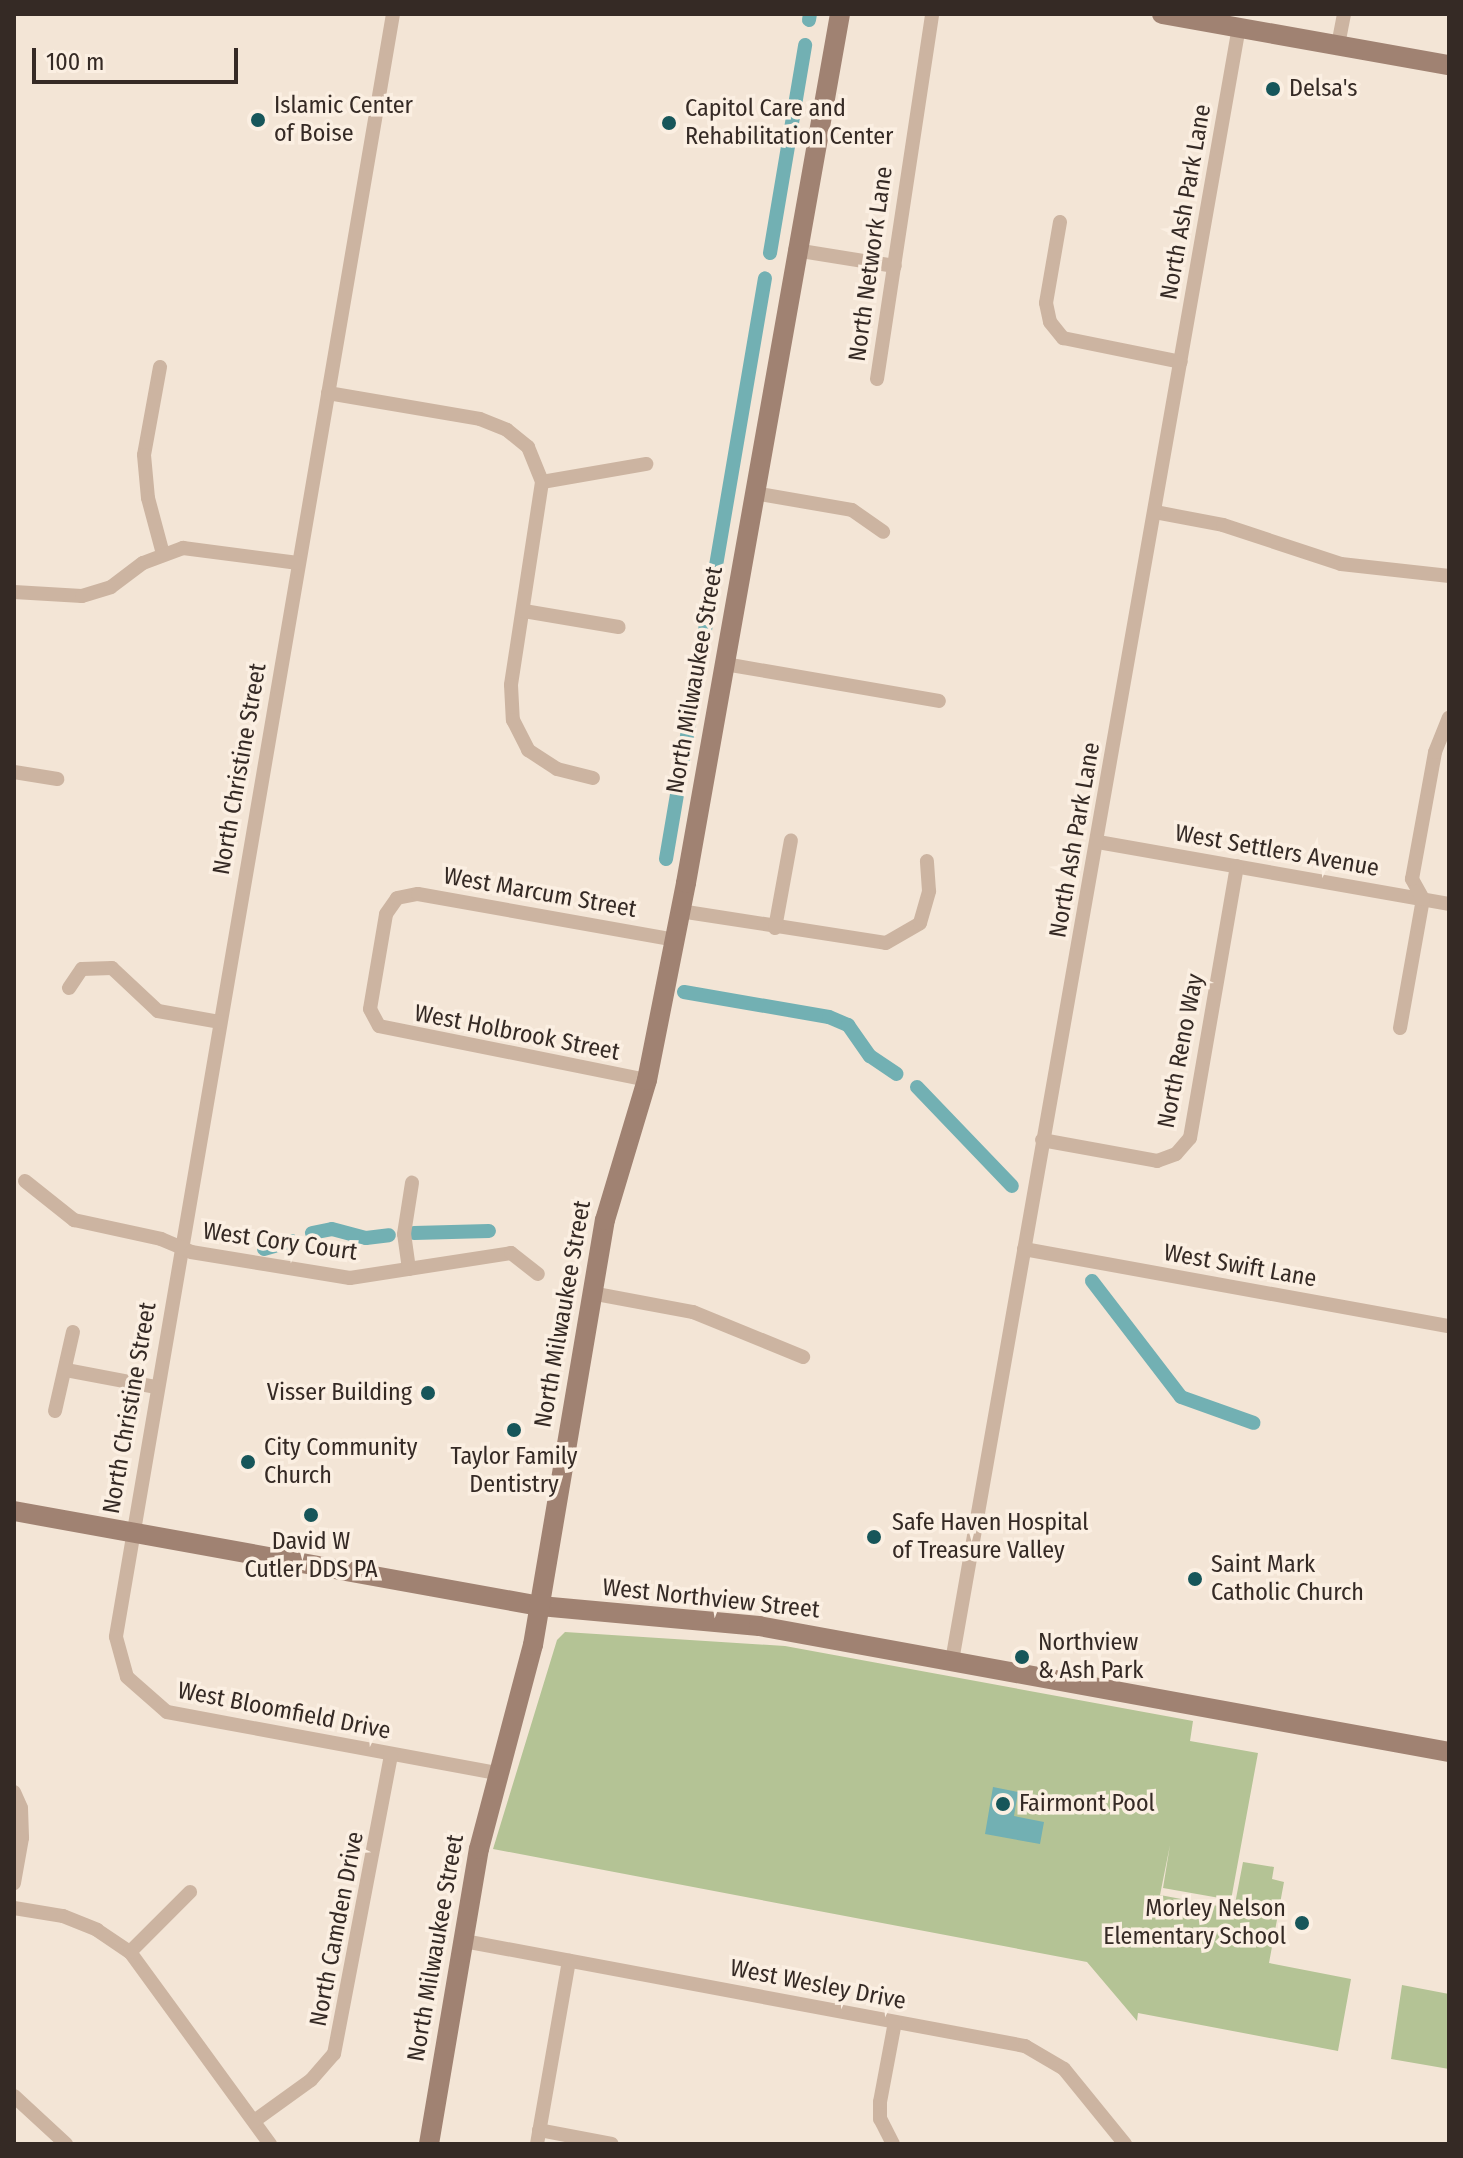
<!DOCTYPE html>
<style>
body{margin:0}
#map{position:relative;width:1463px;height:2158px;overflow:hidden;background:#f3e5d6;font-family:"Fira Sans Condensed",sans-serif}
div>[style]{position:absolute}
.green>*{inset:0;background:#b4c395}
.water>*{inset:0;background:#72b0b3}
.canal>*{height:14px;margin:-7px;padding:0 7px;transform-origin:7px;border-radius:7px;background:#72b0b3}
.street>*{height:14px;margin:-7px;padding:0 7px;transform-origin:7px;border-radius:7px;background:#ccb4a1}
.secondary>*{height:20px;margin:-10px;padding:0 10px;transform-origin:10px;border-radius:10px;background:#a08272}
.dots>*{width:22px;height:22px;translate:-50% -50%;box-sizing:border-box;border:4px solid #fbefe2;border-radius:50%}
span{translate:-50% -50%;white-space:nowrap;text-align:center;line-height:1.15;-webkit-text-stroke:7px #fbefe2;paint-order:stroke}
.poi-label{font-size:24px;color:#352a25}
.left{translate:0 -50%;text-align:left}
.right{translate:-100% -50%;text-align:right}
.street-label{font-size:24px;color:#352a25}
.frame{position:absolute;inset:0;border:16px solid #352a25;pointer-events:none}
.scale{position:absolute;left:32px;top:48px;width:206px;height:36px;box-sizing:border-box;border:4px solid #352a25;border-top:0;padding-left:10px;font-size:24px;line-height:28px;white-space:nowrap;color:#352a25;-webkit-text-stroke:6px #fbefe2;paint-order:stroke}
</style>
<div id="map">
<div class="green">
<div style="clip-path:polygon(565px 1632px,785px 1646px,1193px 1721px,1190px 1741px,1258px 1753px,1231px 1900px,1163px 1888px,1170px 1845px,1160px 1895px,1234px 1909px,1243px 1862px,1274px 1867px,1272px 1879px,1284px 1882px,1269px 1963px,1351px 1979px,1338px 2051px,1138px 2013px,1137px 2021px,1087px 1962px,493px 1849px,557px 1640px)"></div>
<div style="clip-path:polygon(1402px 1985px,1449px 1994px,1449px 2069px,1391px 2059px)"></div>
</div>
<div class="water">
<div style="clip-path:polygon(993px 1787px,1018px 1792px,1014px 1816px,1044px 1822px,1040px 1844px,985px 1834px)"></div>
</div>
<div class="canal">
<div style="left:809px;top:20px;width:6px;rotate:-81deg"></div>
<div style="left:770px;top:253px;width:211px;rotate:-80.4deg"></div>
<div style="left:666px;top:859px;width:589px;rotate:-80.33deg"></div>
<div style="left:684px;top:992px;width:147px;rotate:9.8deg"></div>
<div style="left:829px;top:1017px;width:21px;rotate:23deg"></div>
<div style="left:848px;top:1025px;width:38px;rotate:55deg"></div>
<div style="left:870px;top:1056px;width:32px;rotate:34deg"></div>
<div style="left:917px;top:1087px;width:137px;rotate:46.2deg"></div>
<div style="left:312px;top:1233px;width:20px;rotate:-11deg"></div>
<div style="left:332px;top:1229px;width:35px;rotate:15deg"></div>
<div style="left:366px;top:1238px;width:23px;rotate:-7deg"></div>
<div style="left:414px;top:1233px;width:75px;rotate:-1.5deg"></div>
<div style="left:264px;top:1249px;width:29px;rotate:-16deg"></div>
<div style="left:1092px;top:1281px;width:146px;rotate:52.5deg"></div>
<div style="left:1181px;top:1397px;width:77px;rotate:19.6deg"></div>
</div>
<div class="street">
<div style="left:393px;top:14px;width:1646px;rotate:99.69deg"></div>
<div style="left:116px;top:1637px;width:41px;rotate:74.6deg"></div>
<div style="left:127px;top:1677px;width:53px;rotate:41.2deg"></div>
<div style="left:167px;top:1712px;width:336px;rotate:10.5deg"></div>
<div style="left:1338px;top:45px;width:32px;rotate:-79deg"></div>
<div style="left:1060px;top:222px;width:82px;rotate:99.8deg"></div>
<div style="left:1046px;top:303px;width:19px;rotate:78deg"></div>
<div style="left:1050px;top:322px;width:21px;rotate:51deg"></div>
<div style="left:1063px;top:338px;width:120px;rotate:11.5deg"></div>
<div style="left:795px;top:250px;width:101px;rotate:9.1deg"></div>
<div style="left:160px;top:367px;width:89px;rotate:100.3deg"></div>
<div style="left:144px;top:455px;width:43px;rotate:84.7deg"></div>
<div style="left:148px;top:498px;width:58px;rotate:75deg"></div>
<div style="left:877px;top:379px;width:369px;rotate:-81.4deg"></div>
<div style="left:328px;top:393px;width:154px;rotate:9.7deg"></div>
<div style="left:480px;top:419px;width:29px;rotate:22deg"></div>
<div style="left:507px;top:430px;width:27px;rotate:39deg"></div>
<div style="left:528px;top:447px;width:38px;rotate:68deg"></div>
<div style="left:542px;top:482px;width:106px;rotate:-9.8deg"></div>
<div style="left:542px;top:482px;width:205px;rotate:98.7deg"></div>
<div style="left:511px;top:685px;width:35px;rotate:87deg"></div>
<div style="left:513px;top:720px;width:34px;rotate:63deg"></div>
<div style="left:528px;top:750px;width:35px;rotate:33deg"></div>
<div style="left:557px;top:769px;width:37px;rotate:14deg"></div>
<div style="left:754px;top:493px;width:99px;rotate:9.8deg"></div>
<div style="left:852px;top:510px;width:38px;rotate:35deg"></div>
<div style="left:1155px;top:512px;width:69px;rotate:10.8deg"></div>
<div style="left:1223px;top:525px;width:124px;rotate:18.3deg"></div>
<div style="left:1341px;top:564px;width:109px;rotate:6.3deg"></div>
<div style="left:14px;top:592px;width:68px;rotate:3.4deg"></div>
<div style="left:82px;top:596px;width:30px;rotate:-17deg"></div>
<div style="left:111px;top:587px;width:40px;rotate:-37deg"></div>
<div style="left:143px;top:563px;width:43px;rotate:-20.6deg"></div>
<div style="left:183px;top:548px;width:116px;rotate:7.4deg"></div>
<div style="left:524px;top:611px;width:96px;rotate:9.6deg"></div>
<div style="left:725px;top:664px;width:217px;rotate:9.8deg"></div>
<div style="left:14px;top:772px;width:44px;rotate:9.2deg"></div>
<div style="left:1098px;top:842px;width:356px;rotate:10deg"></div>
<div style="left:680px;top:911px;width:208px;rotate:8.8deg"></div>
<div style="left:886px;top:943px;width:39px;rotate:-30deg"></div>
<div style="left:920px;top:923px;width:33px;rotate:-74deg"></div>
<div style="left:929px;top:891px;width:30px;rotate:-94deg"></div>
<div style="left:775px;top:928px;width:89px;rotate:-79.7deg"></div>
<div style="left:69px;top:988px;width:23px;rotate:-56deg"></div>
<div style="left:82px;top:969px;width:30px;rotate:-2deg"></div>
<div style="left:112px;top:968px;width:63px;rotate:43.1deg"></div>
<div style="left:158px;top:1011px;width:62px;rotate:10.2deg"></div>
<div style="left:1400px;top:1028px;width:131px;rotate:-79.9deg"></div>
<div style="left:1423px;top:899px;width:23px;rotate:-119deg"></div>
<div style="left:1412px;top:879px;width:129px;rotate:-79.7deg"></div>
<div style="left:1435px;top:752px;width:37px;rotate:-68deg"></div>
<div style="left:647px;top:1080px;width:273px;rotate:-168.6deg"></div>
<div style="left:379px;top:1026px;width:19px;rotate:-118deg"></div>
<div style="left:370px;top:1009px;width:96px;rotate:-80.4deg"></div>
<div style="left:386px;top:914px;width:19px;rotate:-55deg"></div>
<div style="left:397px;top:898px;width:21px;rotate:-11deg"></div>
<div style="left:418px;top:894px;width:261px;rotate:10.1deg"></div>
<div style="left:1042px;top:1140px;width:117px;rotate:10.3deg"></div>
<div style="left:1157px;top:1161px;width:20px;rotate:-20deg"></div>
<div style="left:1176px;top:1154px;width:21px;rotate:-49deg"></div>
<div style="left:1190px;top:1138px;width:276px;rotate:-80.2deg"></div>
<div style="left:25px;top:1181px;width:63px;rotate:38.5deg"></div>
<div style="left:74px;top:1220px;width:89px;rotate:12.3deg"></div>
<div style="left:161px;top:1239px;width:33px;rotate:23deg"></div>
<div style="left:191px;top:1252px;width:161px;rotate:9.3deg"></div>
<div style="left:350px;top:1278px;width:163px;rotate:-8.8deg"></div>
<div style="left:511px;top:1253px;width:34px;rotate:38deg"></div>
<div style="left:1024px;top:1249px;width:432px;rotate:10.3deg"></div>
<div style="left:409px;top:1269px;width:35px;rotate:-98deg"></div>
<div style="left:404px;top:1234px;width:52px;rotate:-81.1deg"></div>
<div style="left:591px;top:1293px;width:104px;rotate:10.6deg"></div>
<div style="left:693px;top:1312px;width:119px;rotate:22.2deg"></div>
<div style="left:66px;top:1370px;width:92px;rotate:10.7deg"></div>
<div style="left:55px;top:1411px;width:81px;rotate:-77.2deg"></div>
<div style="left:952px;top:1661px;width:1659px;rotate:-80.04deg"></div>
<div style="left:14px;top:1792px;width:17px;rotate:66deg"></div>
<div style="left:21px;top:1808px;width:30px;rotate:88deg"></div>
<div style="left:22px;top:1838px;width:46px;rotate:100.1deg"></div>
<div style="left:14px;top:1908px;width:50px;rotate:9.3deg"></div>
<div style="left:63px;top:1916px;width:37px;rotate:22deg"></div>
<div style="left:97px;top:1930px;width:40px;rotate:34deg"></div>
<div style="left:130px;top:1952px;width:238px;rotate:53.9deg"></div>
<div style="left:464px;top:1941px;width:571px;rotate:10.6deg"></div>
<div style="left:1025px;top:2046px;width:45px;rotate:30.5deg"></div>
<div style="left:1064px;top:2069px;width:97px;rotate:50.9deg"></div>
<div style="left:130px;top:1952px;width:85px;rotate:-45deg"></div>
<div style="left:14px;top:2096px;width:71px;rotate:42.7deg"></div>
<div style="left:254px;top:2121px;width:70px;rotate:-35.7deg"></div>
<div style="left:311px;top:2080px;width:35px;rotate:-49deg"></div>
<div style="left:334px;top:2054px;width:305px;rotate:-79.2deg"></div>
<div style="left:539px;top:2130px;width:74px;rotate:10.9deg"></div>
<div style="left:537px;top:2144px;width:186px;rotate:-80.1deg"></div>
<div style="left:893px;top:2144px;width:28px;rotate:-117deg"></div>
<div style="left:880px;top:2119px;width:17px;rotate:-90deg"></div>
<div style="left:880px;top:2102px;width:81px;rotate:-79.4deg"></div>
</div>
<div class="secondary">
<div style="left:1162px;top:14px;width:291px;rotate:10.1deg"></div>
<div style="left:14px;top:1511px;width:535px;rotate:10.24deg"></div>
<div style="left:540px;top:1606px;width:220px;rotate:5.2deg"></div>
<div style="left:759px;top:1626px;width:701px;rotate:10.35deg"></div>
<div style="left:429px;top:2144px;width:299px;rotate:-80.4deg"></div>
<div style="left:479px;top:1849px;width:211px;rotate:-75.2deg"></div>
<div style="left:533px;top:1645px;width:431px;rotate:-80.4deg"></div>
<div style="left:605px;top:1220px;width:146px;rotate:-73.3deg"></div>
<div style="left:647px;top:1080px;width:201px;rotate:-78.8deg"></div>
<div style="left:686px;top:883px;width:883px;rotate:-79.95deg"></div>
</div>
<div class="dots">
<div style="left:1273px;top:89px;background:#17565a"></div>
<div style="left:258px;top:120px;background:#17565a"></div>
<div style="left:669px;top:123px;background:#17565a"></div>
<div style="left:428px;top:1393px;background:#17565a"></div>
<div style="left:514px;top:1430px;background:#17565a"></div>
<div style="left:248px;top:1462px;background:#17565a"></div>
<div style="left:311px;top:1515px;background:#17565a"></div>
<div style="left:874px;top:1537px;background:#17565a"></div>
<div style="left:1195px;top:1579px;background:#17565a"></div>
<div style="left:1022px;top:1657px;background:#17565a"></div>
<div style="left:1003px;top:1804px;background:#17565a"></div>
<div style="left:1302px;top:1923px;background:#17565a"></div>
</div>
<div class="poi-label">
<span class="left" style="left:1289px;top:89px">Delsa's</span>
<span class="left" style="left:274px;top:120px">Islamic Center<br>of Boise</span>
<span class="left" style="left:685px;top:123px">Capitol Care and<br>Rehabilitation Center</span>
<span class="right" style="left:412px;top:1393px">Visser Building</span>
<span class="left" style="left:264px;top:1462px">City Community<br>Church</span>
<span style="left:514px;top:1471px">Taylor Family<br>Dentistry</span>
<span class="left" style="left:892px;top:1537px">Safe Haven Hospital<br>of Treasure Valley</span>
<span style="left:311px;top:1556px">David W<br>Cutler DDS PA</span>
<span class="left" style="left:1211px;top:1579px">Saint Mark<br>Catholic Church</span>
<span class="left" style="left:1038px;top:1657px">Northview<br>&amp; Ash Park</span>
<span class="left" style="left:1019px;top:1804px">Fairmont Pool</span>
<span class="right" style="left:1286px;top:1923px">Morley Nelson<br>Elementary School</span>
</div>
<div class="street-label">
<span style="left:1186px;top:202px;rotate:-80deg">North Ash Park Lane</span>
<span style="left:871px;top:264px;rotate:-82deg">North Network Lane</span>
<span style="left:695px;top:680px;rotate:-80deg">North Milwaukee Street</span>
<span style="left:240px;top:769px;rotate:-80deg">North Christine Street</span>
<span style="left:1075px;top:840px;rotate:-80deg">North Ash Park Lane</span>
<span style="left:1277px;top:851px;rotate:10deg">West Settlers Avenue</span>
<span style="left:540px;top:893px;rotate:10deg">West Marcum Street</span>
<span style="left:517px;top:1033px;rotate:11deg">West Holbrook Street</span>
<span style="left:1181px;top:1051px;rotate:-79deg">North Reno Way</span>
<span style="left:280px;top:1242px;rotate:8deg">West Cory Court</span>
<span style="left:1240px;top:1266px;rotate:10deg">West Swift Lane</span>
<span style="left:563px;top:1314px;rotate:-80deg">North Milwaukee Street</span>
<span style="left:130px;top:1408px;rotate:-80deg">North Christine Street</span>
<span style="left:711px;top:1599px;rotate:6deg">West Northview Street</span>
<span style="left:284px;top:1711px;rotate:11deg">West Bloomfield Drive</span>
<span style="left:337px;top:1929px;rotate:-79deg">North Camden Drive</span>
<span style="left:436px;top:1948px;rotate:-80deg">North Milwaukee Street</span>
<span style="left:818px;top:1985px;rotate:11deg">West Wesley Drive</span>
</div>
<div class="frame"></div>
<div class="scale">100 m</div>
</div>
